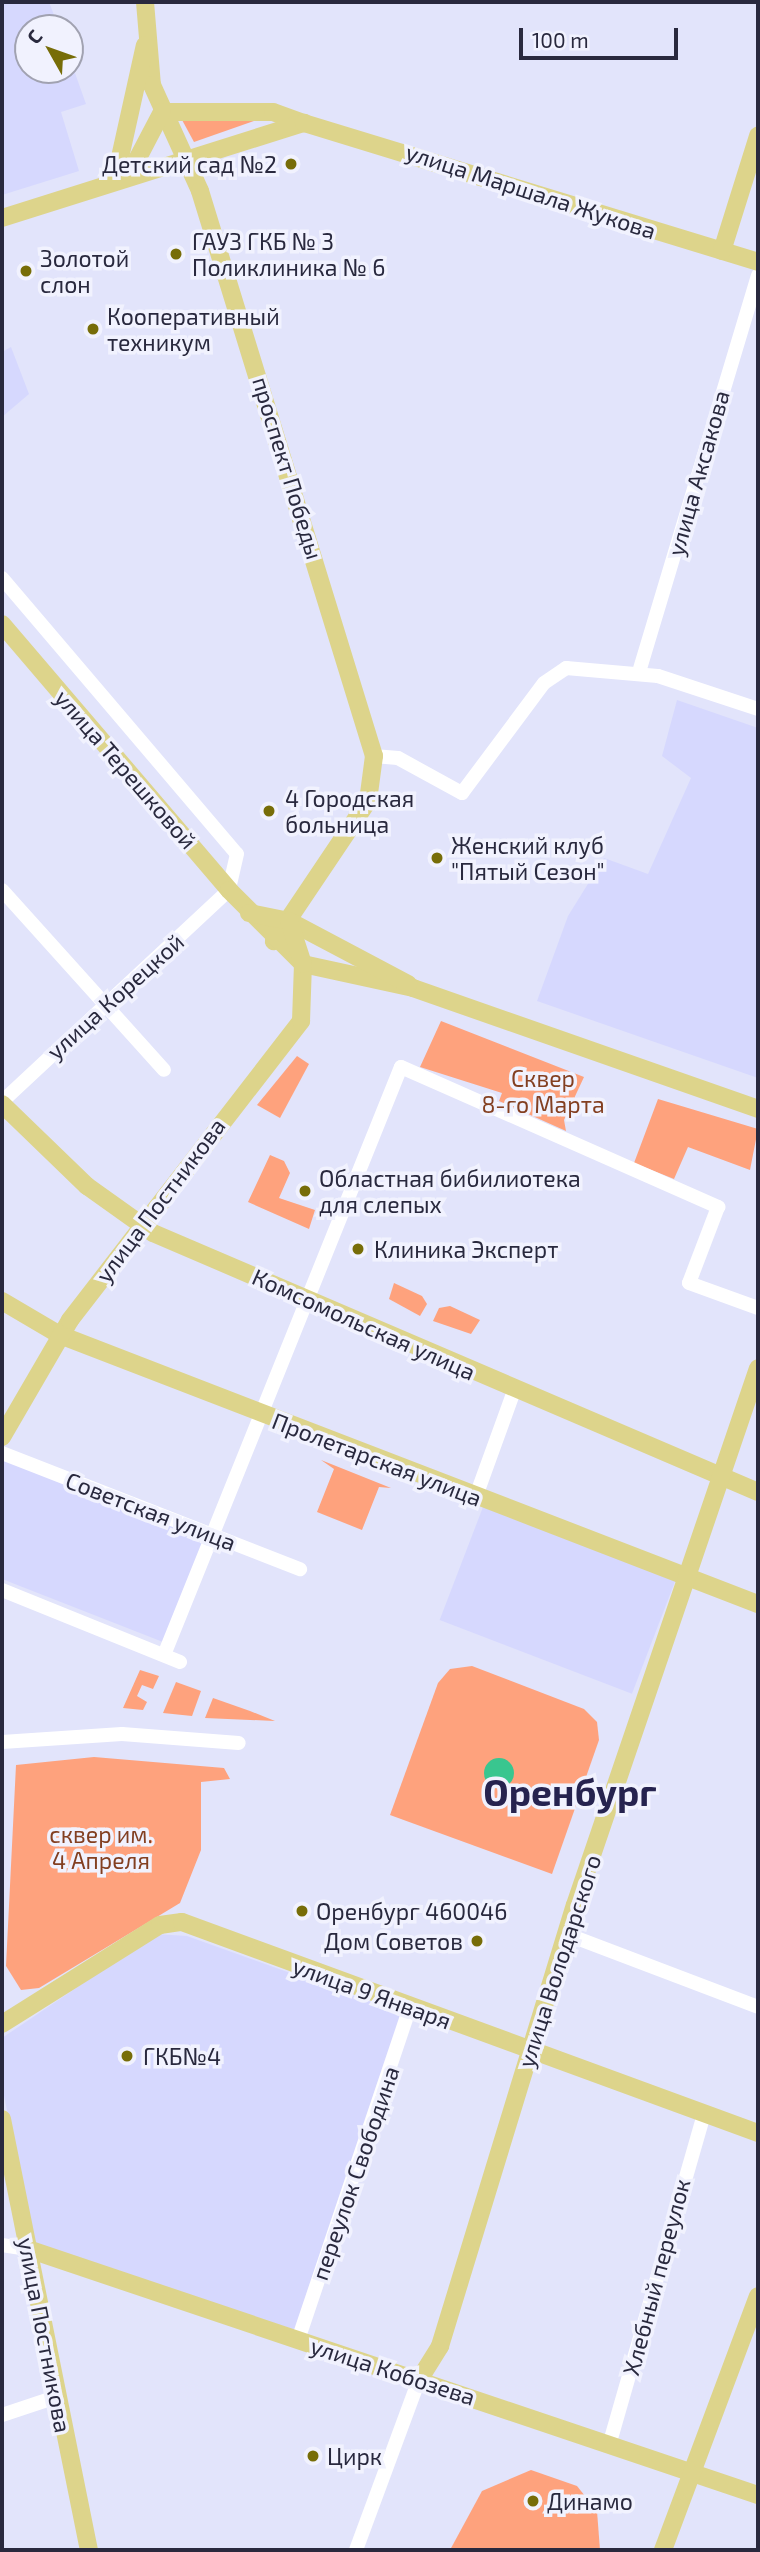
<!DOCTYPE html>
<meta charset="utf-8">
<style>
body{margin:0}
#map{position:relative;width:760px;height:2552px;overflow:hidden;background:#e2e4fb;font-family:"Exo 2",sans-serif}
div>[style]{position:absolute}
.built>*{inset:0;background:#d6d8fe;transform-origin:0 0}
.green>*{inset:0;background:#fea27d}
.water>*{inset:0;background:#39c68f}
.round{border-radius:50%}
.minor>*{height:14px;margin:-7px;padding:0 7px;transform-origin:7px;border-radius:7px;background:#fff}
.major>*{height:18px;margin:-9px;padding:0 9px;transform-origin:9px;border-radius:9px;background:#ddd48b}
.dots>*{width:19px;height:19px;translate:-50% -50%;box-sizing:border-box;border:4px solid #f1f2fe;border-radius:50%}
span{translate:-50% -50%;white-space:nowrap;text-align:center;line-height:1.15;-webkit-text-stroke:7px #f1f2fe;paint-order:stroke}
.poi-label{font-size:23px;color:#29293e}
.right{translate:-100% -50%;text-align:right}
.left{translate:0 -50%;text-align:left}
.street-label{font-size:23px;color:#29293e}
.park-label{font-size:23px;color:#833f21}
.town-label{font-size:37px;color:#26234f;font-weight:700}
.frame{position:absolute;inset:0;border:4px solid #29293e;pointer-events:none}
.north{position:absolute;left:14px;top:14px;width:70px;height:70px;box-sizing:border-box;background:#f1f2fe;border:2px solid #a1a2b1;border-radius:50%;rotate:310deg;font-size:19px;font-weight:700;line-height:28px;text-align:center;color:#29293e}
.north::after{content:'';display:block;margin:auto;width:24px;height:32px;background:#776d08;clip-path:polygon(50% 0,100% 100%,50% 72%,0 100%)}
.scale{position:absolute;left:519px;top:28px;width:159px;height:32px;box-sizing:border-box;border:4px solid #29293e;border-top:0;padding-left:9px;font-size:21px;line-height:24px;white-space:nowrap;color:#29293e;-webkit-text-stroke:5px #f1f2fe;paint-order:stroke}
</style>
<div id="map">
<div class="built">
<div style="clip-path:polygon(2px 2px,49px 2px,59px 28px,28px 28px,28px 70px,70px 70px,70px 59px,86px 104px,61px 112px,79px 171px,2px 195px)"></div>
<div style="clip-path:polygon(11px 347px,29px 394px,2px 417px,2px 352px)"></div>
<div style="clip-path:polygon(677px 700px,758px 728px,758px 1078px,537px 1001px,568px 916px,604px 858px,648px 874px,691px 778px,662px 756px)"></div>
<div style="clip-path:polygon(2px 1459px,205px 1539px,163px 1642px,2px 1579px)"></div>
<div style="left:483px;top:1507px;width:206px;height:121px;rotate:21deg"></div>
<div style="clip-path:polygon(156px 1934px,187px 1936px,402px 2013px,295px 2330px,35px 2245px,2px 2086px,2px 2038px)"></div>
</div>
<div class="green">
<div style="clip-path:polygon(265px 117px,194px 142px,181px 118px)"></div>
<div style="clip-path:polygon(441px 1021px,584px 1077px,564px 1120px,566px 1131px,499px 1101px,502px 1093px,420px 1067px)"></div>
<div style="clip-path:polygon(297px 1056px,309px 1064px,280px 1118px,257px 1105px)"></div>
<div style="clip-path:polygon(658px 1099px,758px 1129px,750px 1170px,688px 1147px,674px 1179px,634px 1163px)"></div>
<div style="clip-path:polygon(270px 1155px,284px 1161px,290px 1173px,279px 1198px,315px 1210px,309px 1229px,248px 1202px)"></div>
<div style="clip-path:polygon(394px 1283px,422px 1296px,427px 1304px,420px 1316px,389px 1299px)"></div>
<div style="clip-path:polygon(450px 1306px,480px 1320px,471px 1334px,433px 1321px,439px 1308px)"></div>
<div style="clip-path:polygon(321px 1460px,391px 1488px,379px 1487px,362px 1530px,317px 1512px,334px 1469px)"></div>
<div style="clip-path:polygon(472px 1666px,584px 1709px,597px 1722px,599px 1740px,552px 1874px,390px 1815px,438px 1683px,450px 1669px)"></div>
<div style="clip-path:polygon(140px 1670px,159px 1676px,153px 1689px,142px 1685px,137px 1696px,147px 1702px,143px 1710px,123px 1708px)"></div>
<div style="clip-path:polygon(176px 1682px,201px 1691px,192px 1716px,163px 1713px)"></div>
<div style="clip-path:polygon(213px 1698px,250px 1711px,275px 1721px,205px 1718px)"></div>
<div style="clip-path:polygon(94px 1757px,224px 1768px,230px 1779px,201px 1782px,201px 1850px,180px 1903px,39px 1988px,21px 1990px,6px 1966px,16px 1765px)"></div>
<div style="clip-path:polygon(531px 2470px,577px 2486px,597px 2511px,600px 2550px,450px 2550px,482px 2491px)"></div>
</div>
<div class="water">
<div class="round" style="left:484px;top:1758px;width:30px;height:30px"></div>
</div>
<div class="minor">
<div style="left:2px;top:578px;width:362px;rotate:49.6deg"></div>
<div style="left:237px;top:854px;width:37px;rotate:103deg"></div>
<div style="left:229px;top:890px;width:311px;rotate:137deg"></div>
<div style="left:639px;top:672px;width:414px;rotate:-73.3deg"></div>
<div style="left:374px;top:756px;width:24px;rotate:5deg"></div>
<div style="left:398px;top:758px;width:73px;rotate:28.7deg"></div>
<div style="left:462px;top:793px;width:137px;rotate:-53.3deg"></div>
<div style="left:544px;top:683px;width:27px;rotate:-34deg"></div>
<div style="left:566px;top:668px;width:92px;rotate:5deg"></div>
<div style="left:658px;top:676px;width:105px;rotate:18.3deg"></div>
<div style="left:2px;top:890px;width:242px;rotate:48deg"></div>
<div style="left:2px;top:1453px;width:320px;rotate:21.3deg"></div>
<div style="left:476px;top:1496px;width:112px;rotate:-70.1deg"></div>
<div style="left:2px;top:1590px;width:192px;rotate:22deg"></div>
<div style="left:164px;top:1655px;width:634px;rotate:-68.05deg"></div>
<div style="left:401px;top:1067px;width:347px;rotate:23.8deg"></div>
<div style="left:718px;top:1207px;width:81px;rotate:110.9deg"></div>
<div style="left:689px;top:1283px;width:73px;rotate:19.9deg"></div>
<div style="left:2px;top:1742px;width:120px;rotate:-3.8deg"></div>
<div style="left:122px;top:1734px;width:117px;rotate:4.4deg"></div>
<div style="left:566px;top:1934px;width:205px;rotate:20.8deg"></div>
<div style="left:2px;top:2245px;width:26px;rotate:9deg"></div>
<div style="left:298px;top:2340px;width:351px;rotate:-71.4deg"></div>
<div style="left:2px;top:2415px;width:57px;rotate:-18.4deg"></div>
<div style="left:610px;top:2442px;width:341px;rotate:-74deg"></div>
<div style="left:356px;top:2550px;width:181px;rotate:-69.7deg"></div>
</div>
<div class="major">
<div style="left:145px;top:2px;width:83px;rotate:85.2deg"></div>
<div style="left:152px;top:85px;width:116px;rotate:65.6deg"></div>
<div style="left:200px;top:191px;width:591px;rotate:72.88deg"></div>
<div style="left:374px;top:756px;width:45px;rotate:97.6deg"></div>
<div style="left:368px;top:801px;width:169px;rotate:123.9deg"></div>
<div style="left:162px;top:112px;width:111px"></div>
<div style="left:273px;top:112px;width:33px;rotate:20deg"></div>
<div style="left:129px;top:175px;width:71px;rotate:-62.4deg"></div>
<div style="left:115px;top:180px;width:138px;rotate:-77.5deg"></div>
<div style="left:2px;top:218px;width:317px;rotate:-17.5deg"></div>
<div style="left:304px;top:123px;width:475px;rotate:17deg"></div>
<div style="left:722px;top:251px;width:121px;rotate:-72.6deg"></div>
<div style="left:2px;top:624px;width:350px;rotate:49.5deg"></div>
<div style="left:229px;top:890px;width:105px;rotate:45deg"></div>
<div style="left:303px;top:964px;width:113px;rotate:12.3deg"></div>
<div style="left:413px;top:988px;width:366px;rotate:19.3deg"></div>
<div style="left:249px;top:913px;width:41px;rotate:11.3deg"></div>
<div style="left:289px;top:921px;width:135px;rotate:27.9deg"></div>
<div style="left:2px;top:1104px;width:118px;rotate:44deg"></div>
<div style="left:87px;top:1186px;width:81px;rotate:35.5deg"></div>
<div style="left:153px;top:1233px;width:658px;rotate:23.18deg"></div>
<div style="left:2px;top:1301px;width:67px;rotate:30.4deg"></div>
<div style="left:60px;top:1335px;width:748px;rotate:21.08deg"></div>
<div style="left:2px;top:1437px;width:135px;rotate:-59.8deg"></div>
<div style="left:70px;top:1320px;width:378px;rotate:-52.3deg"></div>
<div style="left:301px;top:1021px;width:57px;rotate:-88deg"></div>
<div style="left:303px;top:964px;width:45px;rotate:-108deg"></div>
<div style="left:2px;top:2024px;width:186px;rotate:-32.1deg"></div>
<div style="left:160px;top:1925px;width:22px;rotate:-8deg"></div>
<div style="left:182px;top:1922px;width:613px;rotate:20.12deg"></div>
<div style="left:2px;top:2119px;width:440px;rotate:78.6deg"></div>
<div style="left:28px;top:2249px;width:770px;rotate:18.62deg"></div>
<div style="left:419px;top:2380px;width:40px;rotate:-58deg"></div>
<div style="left:440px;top:2346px;width:461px;rotate:-73deg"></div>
<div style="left:575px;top:1905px;width:567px;rotate:-71.18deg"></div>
<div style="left:663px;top:2550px;width:271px;rotate:-69.5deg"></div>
</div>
<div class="dots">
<div style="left:291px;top:164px;background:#776d08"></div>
<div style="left:176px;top:254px;background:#776d08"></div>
<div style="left:26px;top:271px;background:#776d08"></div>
<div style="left:93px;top:329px;background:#776d08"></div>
<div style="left:269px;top:811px;background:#776d08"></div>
<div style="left:437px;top:858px;background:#776d08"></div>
<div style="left:305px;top:1191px;background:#776d08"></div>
<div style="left:358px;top:1249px;background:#776d08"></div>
<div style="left:302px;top:1911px;background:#776d08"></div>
<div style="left:477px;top:1941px;background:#776d08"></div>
<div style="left:127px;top:2056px;background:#776d08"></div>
<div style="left:313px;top:2456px;background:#776d08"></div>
<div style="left:533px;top:2501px;background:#776d08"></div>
</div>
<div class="poi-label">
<span class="right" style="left:277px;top:164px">Детский сад №2</span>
<span class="left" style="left:192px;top:254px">ГАУЗ ГКБ № 3<br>Поликлиника № 6</span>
<span class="left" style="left:40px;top:271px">Золотой<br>слон</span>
<span class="left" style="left:107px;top:329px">Кооперативный<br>техникум</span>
<span class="left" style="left:285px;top:811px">4 Городская<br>больница</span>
<span class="left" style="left:451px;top:858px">Женский клуб<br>"Пятый Сезон"</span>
<span class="left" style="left:319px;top:1191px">Областная бибилиотека<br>для слепых</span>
<span class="left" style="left:374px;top:1249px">Клиника Эксперт</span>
<span class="left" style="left:316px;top:1911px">Оренбург 460046</span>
<span class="right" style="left:463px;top:1941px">Дом Советов</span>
<span class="left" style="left:143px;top:2056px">ГКБ№4</span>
<span class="left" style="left:327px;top:2456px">Цирк</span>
<span class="left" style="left:547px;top:2501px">Динамо</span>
</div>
<div class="street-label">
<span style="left:531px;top:191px;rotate:18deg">улица Маршала Жукова</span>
<span style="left:288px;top:468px;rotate:73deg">проспект Победы</span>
<span style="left:698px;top:473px;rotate:-74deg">улица Аксакова</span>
<span style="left:126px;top:769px;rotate:49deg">улица Терешковой</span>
<span style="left:115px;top:996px;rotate:-42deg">улица Корецкой</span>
<span style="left:160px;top:1200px;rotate:-53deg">улица Постникова</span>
<span style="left:364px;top:1324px;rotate:24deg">Комсомольская улица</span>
<span style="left:377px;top:1459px;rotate:21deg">Пролетарская улица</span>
<span style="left:151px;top:1511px;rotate:21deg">Советская улица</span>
<span style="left:559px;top:1961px;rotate:-72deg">улица Володарского</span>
<span style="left:372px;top:1993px;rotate:20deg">улица 9 Января</span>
<span style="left:355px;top:2173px;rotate:-71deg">переулок Свободина</span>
<span style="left:656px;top:2277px;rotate:-75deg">Хлебный переулок</span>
<span style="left:45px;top:2335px;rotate:79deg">улица Постникова</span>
<span style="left:393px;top:2371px;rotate:18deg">улица Кобозева</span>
</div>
<div class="park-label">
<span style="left:543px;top:1091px">Сквер<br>8-го Марта</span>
<span style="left:101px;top:1847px">сквер им.<br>4 Апреля</span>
</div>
<div class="town-label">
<span style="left:570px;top:1791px">Оренбург</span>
</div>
<div class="frame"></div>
<div class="north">С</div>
<div class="scale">100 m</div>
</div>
